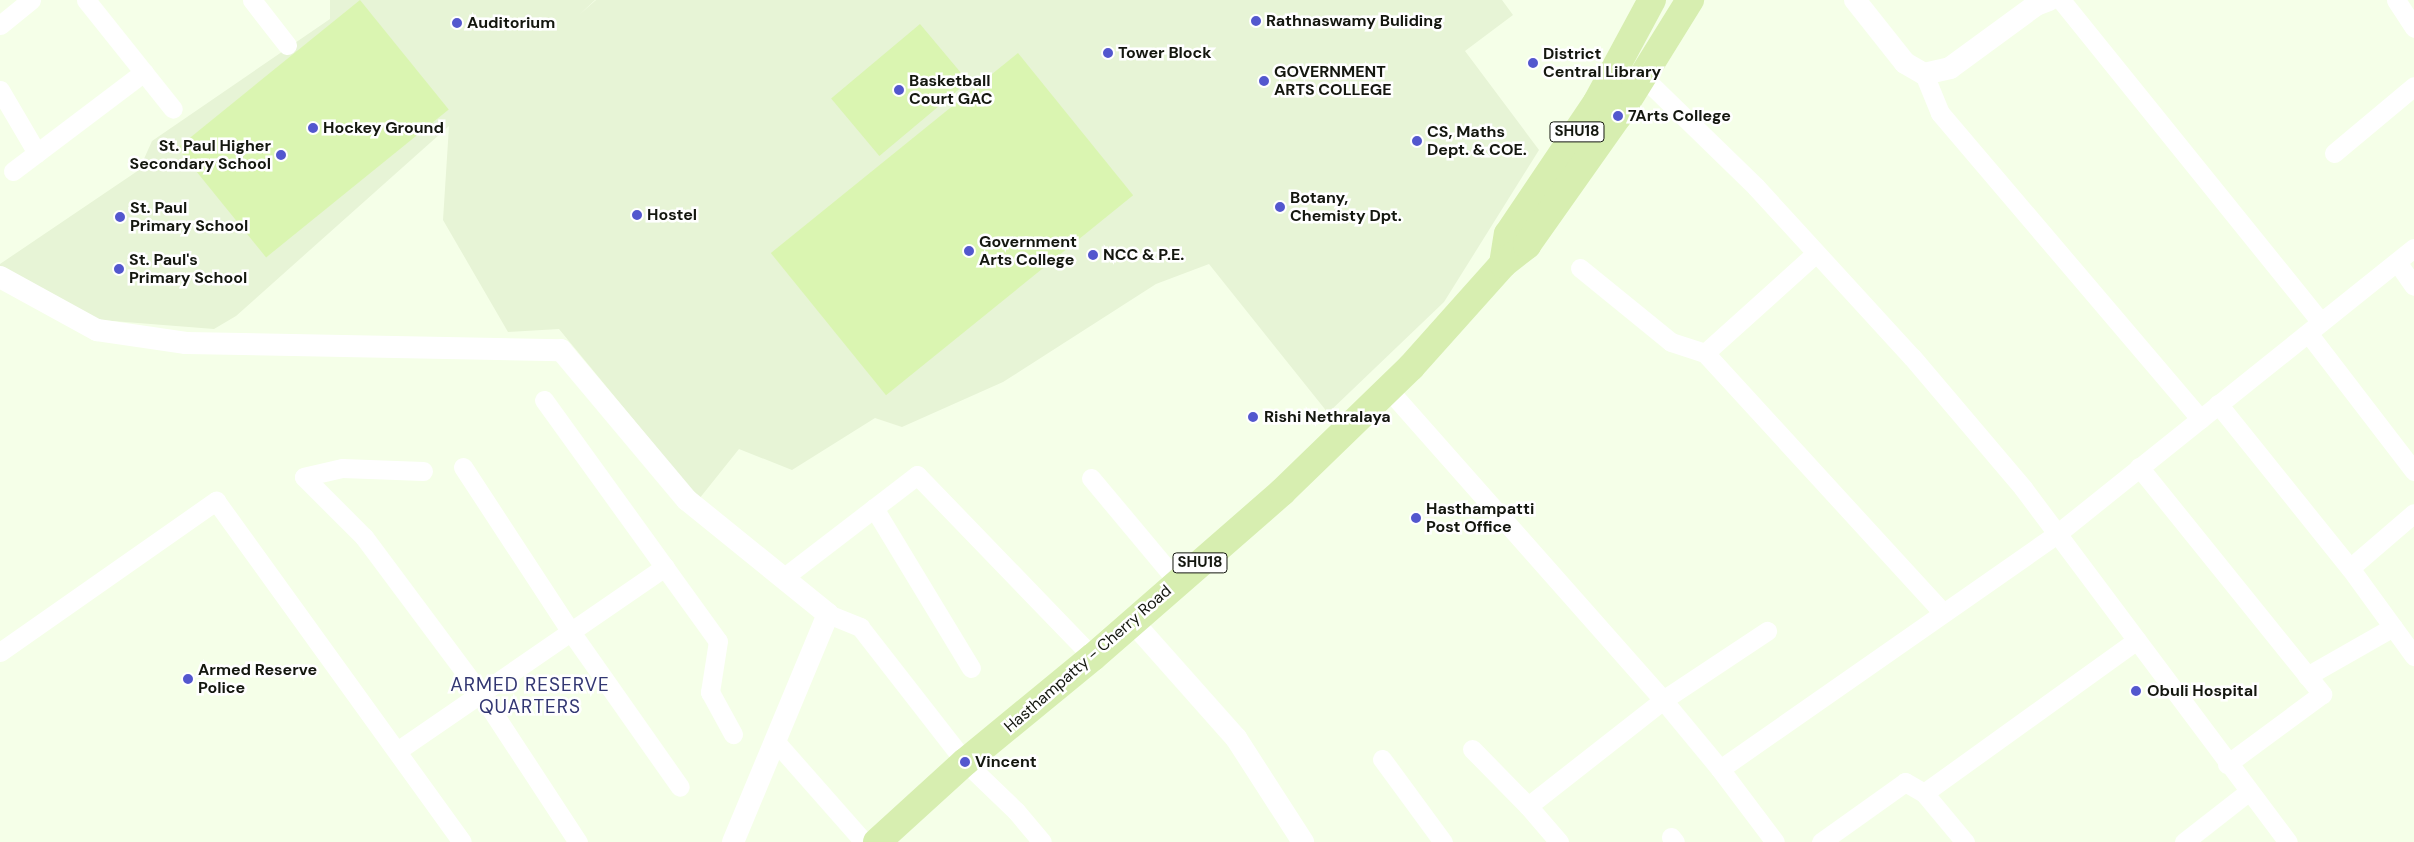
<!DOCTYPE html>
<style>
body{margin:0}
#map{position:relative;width:2414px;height:842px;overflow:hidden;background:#f5ffe8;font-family:"DM Sans",sans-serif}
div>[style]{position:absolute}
.built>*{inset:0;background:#e7f4d6}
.green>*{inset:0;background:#daf5b1;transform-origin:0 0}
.minor>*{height:19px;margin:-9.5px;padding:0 9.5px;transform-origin:9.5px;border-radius:9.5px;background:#fff}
.tertiary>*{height:22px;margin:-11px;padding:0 11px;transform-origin:11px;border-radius:11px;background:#fff}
.primary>*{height:28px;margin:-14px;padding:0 14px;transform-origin:14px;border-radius:14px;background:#d7eeb0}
.dots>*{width:14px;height:14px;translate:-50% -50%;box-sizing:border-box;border:2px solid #fff;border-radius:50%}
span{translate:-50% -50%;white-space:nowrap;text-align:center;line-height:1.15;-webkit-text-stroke:5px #fff;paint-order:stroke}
.shield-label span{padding:1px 4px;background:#fff;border:1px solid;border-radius:4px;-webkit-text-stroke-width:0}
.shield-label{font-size:15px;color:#14170f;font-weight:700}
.poi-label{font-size:16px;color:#14170f;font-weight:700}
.left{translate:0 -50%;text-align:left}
.right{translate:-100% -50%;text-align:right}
.street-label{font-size:16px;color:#14170f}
.quarter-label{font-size:19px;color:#323772;letter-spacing:1px}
</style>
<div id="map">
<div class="built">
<div style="clip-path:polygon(330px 0,595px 0,579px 15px,596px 0,1502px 0,1513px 15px,1465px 51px,1539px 150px,1444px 302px,1328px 413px,1209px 264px,1156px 284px,1003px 382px,902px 427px,875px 418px,792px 470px,739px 449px,699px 499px,559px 329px,508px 332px,443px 220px,449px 126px,236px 316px,214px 329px,100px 320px,0 267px,0 264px,139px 170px,152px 141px,330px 19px)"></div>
</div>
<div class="green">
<div style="left:360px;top:0;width:141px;height:235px;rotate:51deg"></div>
<div style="left:920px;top:24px;width:75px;height:116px;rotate:50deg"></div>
<div style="left:1018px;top:53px;width:183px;height:318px;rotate:51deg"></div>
</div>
<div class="minor">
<div style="left:86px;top:0;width:139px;rotate:51.4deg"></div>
<div style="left:252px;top:0;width:57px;rotate:52.1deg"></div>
<div style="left:2061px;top:0;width:414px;rotate:51.1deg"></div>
<div style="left:2396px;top:0;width:33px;rotate:57deg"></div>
<div style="left:0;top:25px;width:40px;rotate:-39deg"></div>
<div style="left:1924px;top:74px;width:42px;rotate:67.7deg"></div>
<div style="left:1940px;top:113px;width:402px;rotate:49.6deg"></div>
<div style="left:1642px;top:76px;width:159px;rotate:44.2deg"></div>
<div style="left:1756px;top:187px;width:231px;rotate:47.5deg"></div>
<div style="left:1912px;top:357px;width:172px;rotate:49.7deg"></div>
<div style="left:2023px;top:488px;width:442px;rotate:53.2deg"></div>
<div style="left:0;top:90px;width:73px;rotate:59.6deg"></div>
<div style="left:2334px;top:153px;width:104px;rotate:-39.9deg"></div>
<div style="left:13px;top:171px;width:164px;rotate:-37.1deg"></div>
<div style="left:1815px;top:254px;width:148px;rotate:138deg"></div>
<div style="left:1705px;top:353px;width:351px;rotate:47.5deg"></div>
<div style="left:2397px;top:262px;width:29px;rotate:55deg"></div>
<div style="left:1580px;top:268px;width:117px;rotate:39.1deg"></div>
<div style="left:1671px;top:342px;width:36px;rotate:18deg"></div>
<div style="left:2308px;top:333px;width:174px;rotate:52.5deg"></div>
<div style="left:1388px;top:389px;width:415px;rotate:48.5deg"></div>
<div style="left:1663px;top:700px;width:89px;rotate:50.4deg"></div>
<div style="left:1720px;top:769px;width:412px;rotate:-34.9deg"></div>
<div style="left:2058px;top:533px;width:456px;rotate:-38.7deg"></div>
<div style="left:544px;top:400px;width:297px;rotate:54.2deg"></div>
<div style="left:718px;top:641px;width:52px;rotate:98.9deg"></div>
<div style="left:710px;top:692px;width:48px;rotate:61.3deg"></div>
<div style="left:2218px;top:404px;width:211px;rotate:51.2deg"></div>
<div style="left:2350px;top:568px;width:84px;rotate:-40.7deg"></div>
<div style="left:463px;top:467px;width:197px;rotate:56.8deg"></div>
<div style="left:571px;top:632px;width:189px;rotate:54.9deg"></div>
<div style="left:2139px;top:467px;width:292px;rotate:51.1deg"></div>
<div style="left:2322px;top:694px;width:118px;rotate:143.6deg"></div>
<div style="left:423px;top:471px;width:81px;rotate:-177.9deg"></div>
<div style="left:342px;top:468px;width:39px;rotate:167deg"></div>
<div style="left:304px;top:477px;width:85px;rotate:45deg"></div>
<div style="left:364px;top:537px;width:196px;rotate:53.3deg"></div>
<div style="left:481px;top:694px;width:177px;rotate:56.8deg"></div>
<div style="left:1091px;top:478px;width:136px;rotate:50.1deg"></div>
<div style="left:874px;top:508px;width:187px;rotate:58.8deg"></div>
<div style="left:2350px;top:568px;width:109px;rotate:54deg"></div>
<div style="left:783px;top:578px;width:169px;rotate:-37.5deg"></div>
<div style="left:917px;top:475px;width:253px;rotate:46deg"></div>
<div style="left:828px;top:614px;width:35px;rotate:22deg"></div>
<div style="left:860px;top:627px;width:171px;rotate:52.1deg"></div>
<div style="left:965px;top:762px;width:71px;rotate:43.9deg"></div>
<div style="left:1016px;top:811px;width:40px;rotate:50deg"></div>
<div style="left:0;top:652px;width:264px;rotate:-35deg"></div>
<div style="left:216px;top:501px;width:420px;rotate:54.2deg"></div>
<div style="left:2307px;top:676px;width:99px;rotate:-29.7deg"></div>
<div style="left:775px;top:741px;width:135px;rotate:48.6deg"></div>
<div style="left:1472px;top:749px;width:80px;rotate:45.5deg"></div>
<div style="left:397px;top:751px;width:325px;rotate:-34.5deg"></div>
<div style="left:1382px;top:759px;width:103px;rotate:53.7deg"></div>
<div style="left:1720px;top:769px;width:91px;rotate:53deg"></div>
<div style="left:1671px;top:837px;width:6px;rotate:51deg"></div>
<div style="left:1559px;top:842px;width:48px;rotate:-130.7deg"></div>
<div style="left:1528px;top:806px;width:172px;rotate:-38.1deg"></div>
<div style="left:1663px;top:700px;width:125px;rotate:-33.6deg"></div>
<div style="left:1821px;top:842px;width:103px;rotate:-35.5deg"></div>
<div style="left:1905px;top:782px;width:22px;rotate:30deg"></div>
<div style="left:1965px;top:842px;width:64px;rotate:-129.9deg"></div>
<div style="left:1924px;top:793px;width:262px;rotate:-35.7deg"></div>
<div style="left:2184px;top:842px;width:81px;rotate:-38deg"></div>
</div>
<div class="tertiary">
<div style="left:1855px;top:0;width:80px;rotate:51.6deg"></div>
<div style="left:1905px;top:63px;width:22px;rotate:30deg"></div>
<div style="left:1924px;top:74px;width:27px;rotate:-13deg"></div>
<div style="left:1950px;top:68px;width:107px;rotate:-36.2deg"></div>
<div style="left:2036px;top:5px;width:14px;rotate:-21deg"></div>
<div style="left:0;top:277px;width:111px;rotate:28.7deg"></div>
<div style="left:97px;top:330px;width:90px;rotate:8.3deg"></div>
<div style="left:186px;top:343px;width:375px;rotate:1.1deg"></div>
<div style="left:561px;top:350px;width:196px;rotate:50deg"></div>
<div style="left:687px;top:500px;width:181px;rotate:39deg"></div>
<div style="left:828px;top:614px;width:247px;rotate:112.6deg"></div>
<div style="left:1132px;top:621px;width:157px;rotate:48.4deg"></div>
<div style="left:1236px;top:738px;width:124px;rotate:57.2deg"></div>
</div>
<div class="primary">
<div style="left:1503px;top:264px;width:30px;rotate:-81deg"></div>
<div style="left:1508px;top:234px;width:159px;rotate:-56deg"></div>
<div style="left:1597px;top:102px;width:116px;rotate:-61.7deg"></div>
<div style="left:877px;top:842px;width:119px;rotate:-42.3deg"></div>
<div style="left:965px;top:762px;width:166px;rotate:-39.4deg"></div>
<div style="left:1093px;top:657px;width:251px;rotate:-41.1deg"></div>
<div style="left:1282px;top:492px;width:180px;rotate:-44.1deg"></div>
<div style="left:1411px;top:367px;width:138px;rotate:-48.2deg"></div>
<div style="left:1503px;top:264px;width:31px;rotate:-38deg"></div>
<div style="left:1527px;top:245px;width:158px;rotate:-54.8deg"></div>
<div style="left:1618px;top:116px;width:137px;rotate:-58.2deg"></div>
</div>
<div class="dots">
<div style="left:1256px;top:21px;background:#5357ce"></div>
<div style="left:457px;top:23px;background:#5357ce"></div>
<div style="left:1108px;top:53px;background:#5357ce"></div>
<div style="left:1533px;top:63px;background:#5357ce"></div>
<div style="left:1264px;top:81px;background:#5357ce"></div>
<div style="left:899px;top:90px;background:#5357ce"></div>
<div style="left:1618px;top:116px;background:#5357ce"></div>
<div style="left:313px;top:128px;background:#5357ce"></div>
<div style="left:1417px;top:141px;background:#5357ce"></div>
<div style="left:281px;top:155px;background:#5357ce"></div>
<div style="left:1280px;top:207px;background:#5357ce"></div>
<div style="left:637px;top:215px;background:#5357ce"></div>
<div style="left:120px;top:217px;background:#5357ce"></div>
<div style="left:969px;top:251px;background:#5357ce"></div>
<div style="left:1093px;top:255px;background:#5357ce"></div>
<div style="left:119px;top:269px;background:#5357ce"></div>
<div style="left:1253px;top:417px;background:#5357ce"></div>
<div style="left:1416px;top:518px;background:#5357ce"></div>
<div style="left:188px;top:679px;background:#5357ce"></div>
<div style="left:2136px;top:691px;background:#5357ce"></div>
<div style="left:965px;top:762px;background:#5357ce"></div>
</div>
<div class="shield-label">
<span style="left:1577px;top:132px">SHU18</span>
<span style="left:1200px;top:563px">SHU18</span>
</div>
<div class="poi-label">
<span class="left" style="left:1266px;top:21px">Rathnaswamy Buliding</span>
<span class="left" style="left:467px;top:23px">Auditorium</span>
<span class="left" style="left:1118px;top:53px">Tower Block</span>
<span class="left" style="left:1543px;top:63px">District<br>Central Library</span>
<span class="left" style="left:1274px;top:81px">GOVERNMENT<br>ARTS COLLEGE</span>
<span class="left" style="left:909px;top:90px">Basketball<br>Court GAC</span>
<span class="left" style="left:1628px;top:116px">7Arts College</span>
<span class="left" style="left:323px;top:128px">Hockey Ground</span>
<span class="left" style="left:1427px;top:141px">CS, Maths<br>Dept. &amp; COE.</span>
<span class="right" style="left:271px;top:155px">St. Paul Higher<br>Secondary School</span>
<span class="left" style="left:1290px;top:207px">Botany,<br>Chemisty Dpt.</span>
<span class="left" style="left:130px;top:217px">St. Paul<br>Primary School</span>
<span class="left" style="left:647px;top:215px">Hostel</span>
<span class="left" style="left:979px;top:251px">Government<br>Arts College</span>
<span class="left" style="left:1103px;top:255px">NCC &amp; P.E.</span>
<span class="left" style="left:129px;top:269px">St. Paul's<br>Primary School</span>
<span class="left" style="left:1264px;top:417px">Rishi Nethralaya</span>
<span class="left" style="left:1426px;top:518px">Hasthampatti<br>Post Office</span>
<span class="left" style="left:198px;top:679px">Armed Reserve<br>Police</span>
<span class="left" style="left:2147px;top:691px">Obuli Hospital</span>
<span class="left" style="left:975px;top:762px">Vincent</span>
</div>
<div class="street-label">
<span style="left:1088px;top:659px;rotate:-41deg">Hasthampatty - Cherry Road</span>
</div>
<div class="quarter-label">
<span style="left:530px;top:696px">ARMED RESERVE<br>QUARTERS</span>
</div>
</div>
